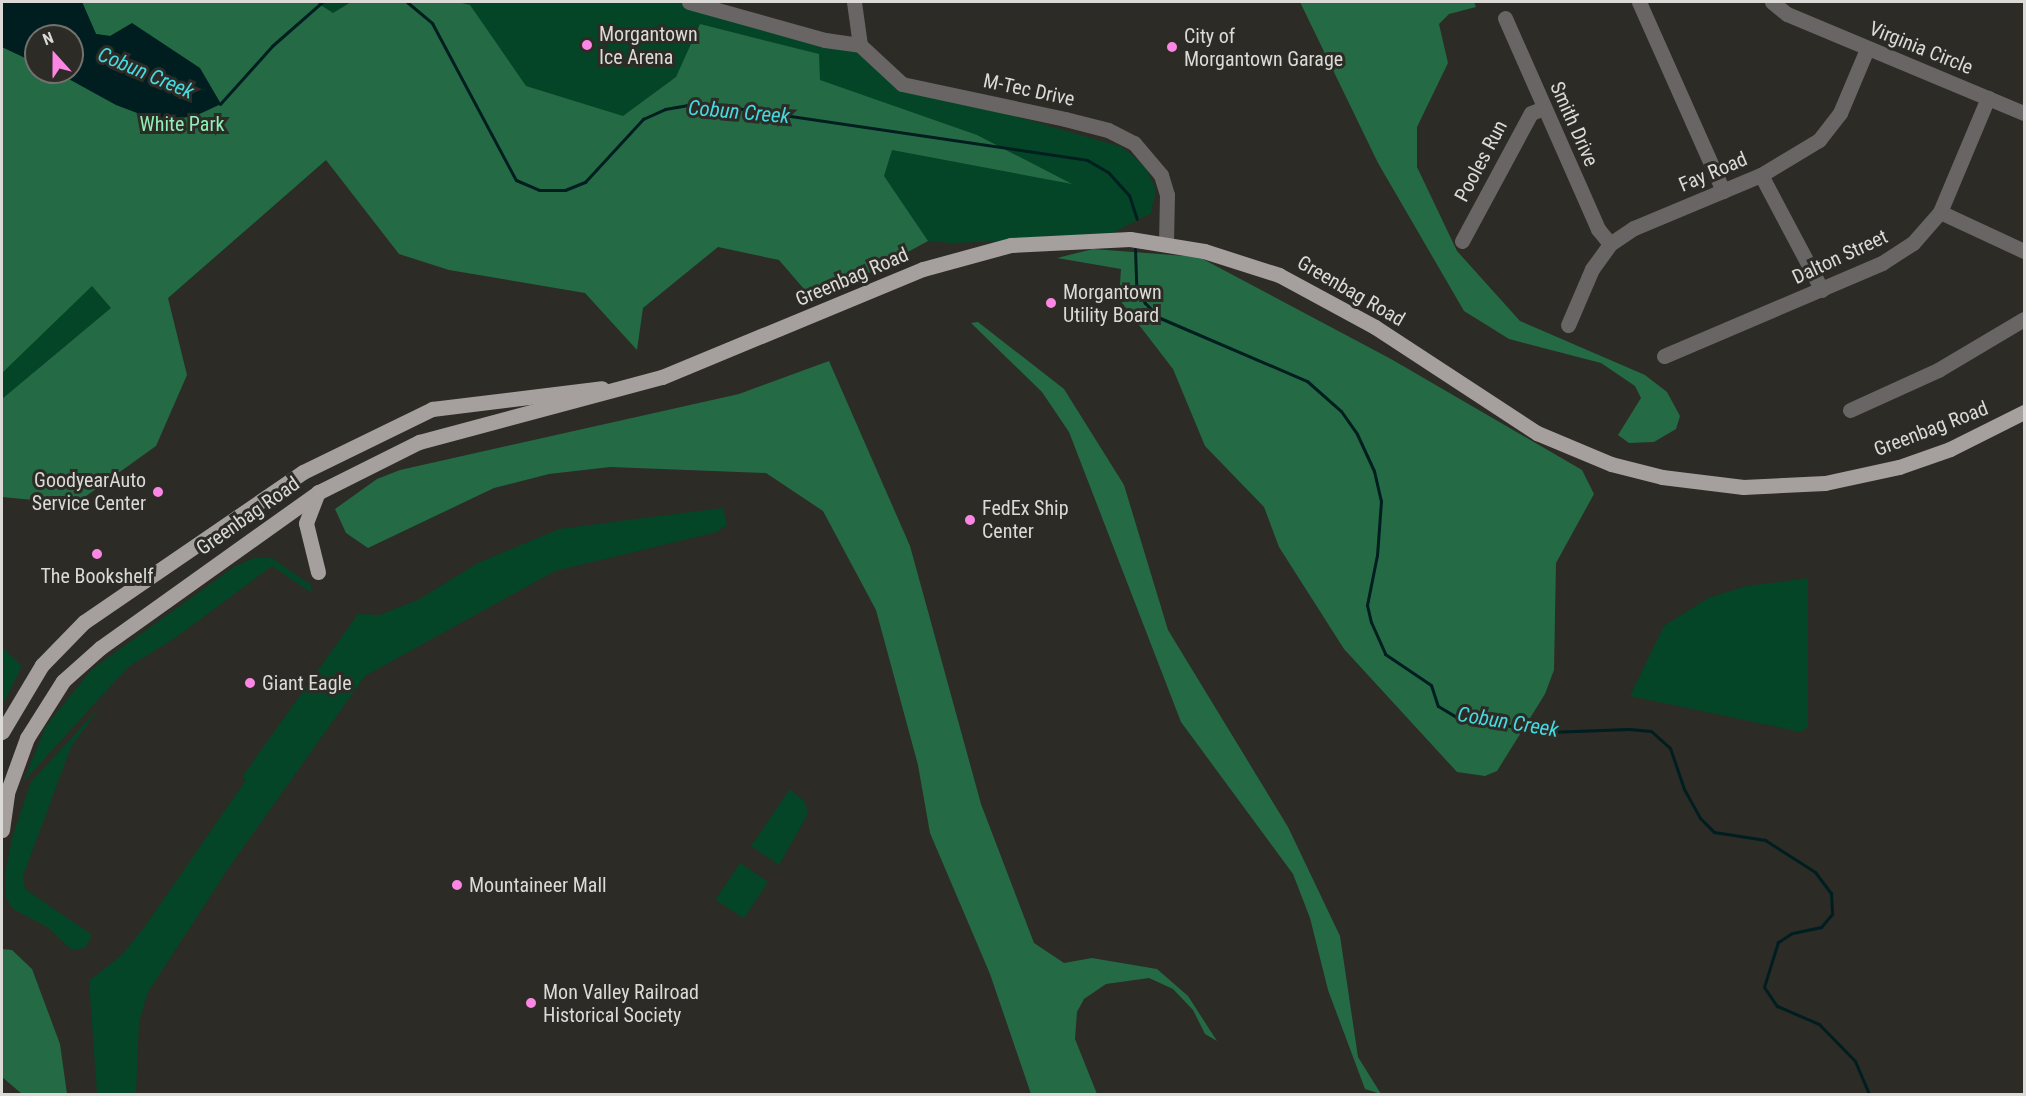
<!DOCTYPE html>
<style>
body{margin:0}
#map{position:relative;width:2026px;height:1096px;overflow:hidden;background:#2c2b26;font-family:"Roboto Condensed",sans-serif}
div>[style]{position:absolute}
.green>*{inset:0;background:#044527;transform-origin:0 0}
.forest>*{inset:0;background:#246a45}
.water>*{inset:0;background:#001e20}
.stream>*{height:3px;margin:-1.5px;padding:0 1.5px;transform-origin:1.5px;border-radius:1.5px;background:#001e20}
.minor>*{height:15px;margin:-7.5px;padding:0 7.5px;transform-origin:7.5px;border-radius:7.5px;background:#686564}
.major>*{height:15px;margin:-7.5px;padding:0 7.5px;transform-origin:7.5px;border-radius:7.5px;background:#a59f9d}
.dots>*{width:16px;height:16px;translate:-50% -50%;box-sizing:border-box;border:3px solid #2c2b26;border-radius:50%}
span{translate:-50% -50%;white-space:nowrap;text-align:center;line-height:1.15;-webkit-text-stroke:6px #2c2b26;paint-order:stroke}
.poi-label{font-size:20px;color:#dbdad7}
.left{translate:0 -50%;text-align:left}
.right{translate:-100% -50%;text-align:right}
.street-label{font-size:20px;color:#dbdad7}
.park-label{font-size:20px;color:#8fefb6}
.water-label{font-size:21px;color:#45dae1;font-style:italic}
.frame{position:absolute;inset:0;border:3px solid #dbdad7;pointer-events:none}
.north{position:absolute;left:24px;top:24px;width:60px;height:60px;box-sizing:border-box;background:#2c2b26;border:2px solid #72716d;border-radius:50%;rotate:339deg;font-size:16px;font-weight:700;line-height:24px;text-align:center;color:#dbdad7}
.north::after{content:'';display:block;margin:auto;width:21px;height:27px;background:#fc86e4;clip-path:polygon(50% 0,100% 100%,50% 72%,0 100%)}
</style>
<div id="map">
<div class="green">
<div style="clip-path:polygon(evenodd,2px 2px,692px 2px,860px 45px,921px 89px,1122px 147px,1146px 167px,1156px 190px,1151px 213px,1103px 238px,951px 243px,419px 201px,356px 134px,2px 443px,2px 2px,36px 36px,72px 36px,72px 72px,36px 72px,36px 36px)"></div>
<div style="clip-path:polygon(723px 508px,727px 525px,717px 532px,555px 571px,365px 676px,230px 866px,148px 992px,139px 1022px,136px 1094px,97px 1094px,89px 981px,122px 955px,146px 925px,246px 780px,242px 777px,245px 773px,358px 614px,379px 615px,418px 600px,478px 563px,559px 529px)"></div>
<div style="clip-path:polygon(254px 558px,272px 558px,311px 585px,312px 593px,272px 566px,175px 638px,128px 667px,23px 782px,46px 726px,92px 669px,234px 567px)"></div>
<div style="clip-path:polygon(1808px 578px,1808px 727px,1801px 732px,1630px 696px,1664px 626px,1708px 598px,1747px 586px)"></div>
<div style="clip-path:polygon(2px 647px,22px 666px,2px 706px)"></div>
<div style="clip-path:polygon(101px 706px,71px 747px,23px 876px,25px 889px,92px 935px,85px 948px,72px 950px,47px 927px,13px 909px,6px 898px,5px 875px,12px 838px,31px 782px)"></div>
<div style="clip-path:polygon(790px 789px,805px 802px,808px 814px,779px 865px,751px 846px)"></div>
<div style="left:740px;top:863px;width:34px;height:44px;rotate:34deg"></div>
</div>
<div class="forest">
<div style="clip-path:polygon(82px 2px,316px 2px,333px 13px,351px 2px,458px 2px,470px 5px,526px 86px,623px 116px,676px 77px,700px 24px,819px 54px,820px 80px,977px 135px,1072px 184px,892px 150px,884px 176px,928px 241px,869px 273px,810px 296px,779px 260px,718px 247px,643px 308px,637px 350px,585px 293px,449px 270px,399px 254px,326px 160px,168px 298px,187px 375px,156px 446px,75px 504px,2px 497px,2px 399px,111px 308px,92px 286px,2px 373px,2px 47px,36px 63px,36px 72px,56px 72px,78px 82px,110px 36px,96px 34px)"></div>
<div style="clip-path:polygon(1300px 2px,1474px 2px,1476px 7px,1449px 14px,1439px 24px,1448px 63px,1417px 127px,1417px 167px,1457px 251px,1520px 321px,1645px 375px,1667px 392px,1680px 416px,1676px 429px,1654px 442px,1629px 443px,1618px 435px,1641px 398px,1635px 386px,1601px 363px,1509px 339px,1464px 311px,1378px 163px)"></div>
<div style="clip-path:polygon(1093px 249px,1199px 257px,1391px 359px,1582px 470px,1594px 494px,1556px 563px,1554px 670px,1545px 694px,1497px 771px,1485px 776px,1457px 772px,1344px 649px,1279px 547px,1264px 507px,1205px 446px,1173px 369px,1119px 299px,1121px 269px,1057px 258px)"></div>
<div style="clip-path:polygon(978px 322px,1064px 389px,1124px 485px,1168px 630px,1288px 827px,1340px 936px,1358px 1057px,1381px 1094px,1365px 1089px,1328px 990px,1310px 918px,1293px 874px,1181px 722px,1069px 432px,1042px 392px,971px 323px)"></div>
<div style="clip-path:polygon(829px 361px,910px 546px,981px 804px,1034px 943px,1064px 963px,1092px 958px,1157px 969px,1188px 996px,1217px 1041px,1205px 1034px,1193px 1010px,1173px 989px,1149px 978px,1106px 984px,1084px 999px,1077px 1012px,1075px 1039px,1097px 1094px,1031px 1094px,990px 974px,930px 833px,918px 765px,876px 610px,823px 511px,766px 473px,610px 467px,549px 474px,494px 488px,368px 548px,346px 533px,335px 509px,377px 479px,400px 470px,739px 394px)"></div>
<div style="clip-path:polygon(2px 949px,12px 950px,32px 969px,60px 1044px,67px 1094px,22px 1094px,2px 1077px)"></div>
</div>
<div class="water">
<div style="clip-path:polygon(2px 2px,82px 2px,96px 34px,110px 36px,132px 23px,200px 68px,221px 104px,193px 117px,153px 119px,116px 105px,56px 72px,72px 72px,72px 36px,36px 36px,36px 63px,2px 47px)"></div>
</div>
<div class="stream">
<div style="left:407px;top:2px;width:33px;rotate:40deg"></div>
<div style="left:432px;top:23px;width:178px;rotate:61.9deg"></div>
<div style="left:516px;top:180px;width:25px;rotate:23deg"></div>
<div style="left:539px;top:190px;width:26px"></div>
<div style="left:565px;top:190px;width:22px;rotate:-22deg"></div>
<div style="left:585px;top:182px;width:86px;rotate:-47.4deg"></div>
<div style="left:643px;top:119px;width:24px;rotate:-24deg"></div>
<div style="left:665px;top:109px;width:22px;rotate:-10deg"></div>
<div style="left:687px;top:105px;width:49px;rotate:3.5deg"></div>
<div style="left:736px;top:108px;width:355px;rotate:8.4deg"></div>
<div style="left:1087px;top:160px;width:24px;rotate:30deg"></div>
<div style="left:1108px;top:172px;width:31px;rotate:48deg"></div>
<div style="left:1129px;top:195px;width:25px;rotate:72deg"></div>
<div style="left:220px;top:104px;width:78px;rotate:-48.1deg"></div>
<div style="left:272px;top:46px;width:67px;rotate:-41.3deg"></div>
<div style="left:1135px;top:249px;width:38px;rotate:88deg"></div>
<div style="left:1136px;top:287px;width:18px;rotate:61deg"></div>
<div style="left:1145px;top:303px;width:21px;rotate:45deg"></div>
<div style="left:1160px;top:318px;width:160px;rotate:23.2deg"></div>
<div style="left:1307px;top:381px;width:45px;rotate:41.4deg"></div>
<div style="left:1341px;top:411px;width:28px;rotate:55deg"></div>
<div style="left:1357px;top:434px;width:41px;rotate:65.3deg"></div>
<div style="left:1374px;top:471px;width:31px;rotate:77deg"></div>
<div style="left:1381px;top:501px;width:54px;rotate:94.2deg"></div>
<div style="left:1377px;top:555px;width:51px;rotate:101.3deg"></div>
<div style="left:1367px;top:605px;width:17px;rotate:77deg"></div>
<div style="left:1371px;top:622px;width:35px;rotate:66deg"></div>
<div style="left:1385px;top:654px;width:55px;rotate:34deg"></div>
<div style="left:1431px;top:685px;width:22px;rotate:72deg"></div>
<div style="left:1438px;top:706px;width:23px;rotate:31deg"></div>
<div style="left:1458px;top:718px;width:92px;rotate:8.7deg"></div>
<div style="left:1549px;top:732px;width:80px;rotate:-2.1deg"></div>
<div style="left:1629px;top:729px;width:22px;rotate:5deg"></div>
<div style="left:1651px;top:731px;width:25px;rotate:42deg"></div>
<div style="left:1670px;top:748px;width:43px;rotate:71.1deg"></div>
<div style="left:1684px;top:789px;width:33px;rotate:61deg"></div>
<div style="left:1700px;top:818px;width:20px;rotate:45deg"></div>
<div style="left:1714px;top:832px;width:52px;rotate:8.9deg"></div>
<div style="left:1765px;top:840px;width:59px;rotate:32.6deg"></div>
<div style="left:1815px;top:872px;width:26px;rotate:53deg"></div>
<div style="left:1831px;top:893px;width:21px;rotate:87deg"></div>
<div style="left:1832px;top:914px;width:17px;rotate:130deg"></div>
<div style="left:1821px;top:927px;width:30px;rotate:168deg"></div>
<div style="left:1792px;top:933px;width:17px;rotate:147deg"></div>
<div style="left:1778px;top:942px;width:47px;rotate:107.3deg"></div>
<div style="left:1764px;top:987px;width:23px;rotate:56deg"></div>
<div style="left:1777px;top:1006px;width:46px;rotate:23.2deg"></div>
<div style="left:1819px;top:1024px;width:52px;rotate:45.8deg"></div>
<div style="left:1855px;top:1061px;width:36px;rotate:67deg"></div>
</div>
<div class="minor">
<div style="left:689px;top:2px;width:141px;rotate:15.6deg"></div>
<div style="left:825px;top:40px;width:35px;rotate:8deg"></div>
<div style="left:854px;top:2px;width:43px;rotate:82.1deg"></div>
<div style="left:860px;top:45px;width:57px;rotate:42.9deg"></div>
<div style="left:902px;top:84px;width:167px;rotate:12.1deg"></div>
<div style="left:1065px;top:119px;width:44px;rotate:14.3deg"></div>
<div style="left:1108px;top:130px;width:29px;rotate:27deg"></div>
<div style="left:1134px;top:143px;width:42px;rotate:49.8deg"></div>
<div style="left:1161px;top:175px;width:21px;rotate:73deg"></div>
<div style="left:1167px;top:195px;width:49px;rotate:91.2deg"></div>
<div style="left:1639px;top:2px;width:207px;rotate:66deg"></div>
<div style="left:1772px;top:2px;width:19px;rotate:39deg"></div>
<div style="left:1787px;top:14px;width:257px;rotate:22.7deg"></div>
<div style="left:1505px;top:18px;width:231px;rotate:66.2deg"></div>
<div style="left:1598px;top:229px;width:19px;rotate:51deg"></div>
<div style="left:1761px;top:175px;width:130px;rotate:62.1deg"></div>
<div style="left:1940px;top:212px;width:93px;rotate:24.9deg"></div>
<div style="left:1462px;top:241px;width:145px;rotate:-61.7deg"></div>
<div style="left:1531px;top:113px;width:14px;rotate:-21deg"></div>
<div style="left:1568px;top:325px;width:61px;rotate:-66.8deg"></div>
<div style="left:1592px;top:269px;width:31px;rotate:-54deg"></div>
<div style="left:1610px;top:244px;width:29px;rotate:-34deg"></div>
<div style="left:1634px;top:228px;width:138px;rotate:-22.7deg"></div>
<div style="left:1761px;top:175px;width:68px;rotate:-31.1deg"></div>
<div style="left:1819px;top:140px;width:34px;rotate:-52deg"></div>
<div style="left:1840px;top:113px;width:69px;rotate:-67.1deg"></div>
<div style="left:1664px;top:356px;width:237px;rotate:-23.1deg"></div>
<div style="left:1882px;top:263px;width:37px;rotate:-33deg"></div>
<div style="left:1913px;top:243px;width:41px;rotate:-48.9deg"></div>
<div style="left:1940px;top:212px;width:124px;rotate:-67.2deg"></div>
<div style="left:1850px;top:410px;width:97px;rotate:-24.4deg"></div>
<div style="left:1938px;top:370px;width:100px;rotate:-30.7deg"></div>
</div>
<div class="major">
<div style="left:318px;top:572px;width:50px;rotate:-103.8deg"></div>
<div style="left:306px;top:523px;width:33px;rotate:-69deg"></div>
<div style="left:2px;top:732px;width:78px;rotate:-59.2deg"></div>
<div style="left:42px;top:665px;width:60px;rotate:-45.7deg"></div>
<div style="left:84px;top:622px;width:265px;rotate:-34.4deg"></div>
<div style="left:303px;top:472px;width:144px;rotate:-26deg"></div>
<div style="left:432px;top:409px;width:171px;rotate:-7deg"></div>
<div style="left:2px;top:830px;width:37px;rotate:-82deg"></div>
<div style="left:7px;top:793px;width:59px;rotate:-70deg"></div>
<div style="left:27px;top:738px;width:67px;rotate:-57.7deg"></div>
<div style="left:63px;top:681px;width:50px;rotate:-41.7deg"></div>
<div style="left:100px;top:648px;width:269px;rotate:-35.5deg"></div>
<div style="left:319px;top:492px;width:112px;rotate:-26.6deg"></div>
<div style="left:419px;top:442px;width:252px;rotate:-15deg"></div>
<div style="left:662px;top:377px;width:282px;rotate:-22.5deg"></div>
<div style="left:923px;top:269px;width:91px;rotate:-15.3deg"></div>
<div style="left:1011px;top:245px;width:119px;rotate:-2.9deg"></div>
<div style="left:1130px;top:239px;width:75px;rotate:9.2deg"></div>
<div style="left:1204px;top:251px;width:79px;rotate:17.7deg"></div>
<div style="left:1279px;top:275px;width:109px;rotate:28.4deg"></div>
<div style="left:1375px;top:327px;width:194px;rotate:33.2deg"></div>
<div style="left:1537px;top:433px;width:80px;rotate:22.7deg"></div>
<div style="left:1611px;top:464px;width:53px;rotate:14.3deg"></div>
<div style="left:1662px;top:477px;width:82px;rotate:7deg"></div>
<div style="left:1743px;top:487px;width:82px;rotate:-2.8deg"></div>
<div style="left:1825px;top:483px;width:76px;rotate:-12.2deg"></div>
<div style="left:1899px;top:467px;width:54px;rotate:-19.4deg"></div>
<div style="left:1950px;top:449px;width:83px;rotate:-26.6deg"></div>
</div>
<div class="dots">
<div style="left:587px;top:45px;background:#fc86e4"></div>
<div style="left:1172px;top:47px;background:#fc86e4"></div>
<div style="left:1051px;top:303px;background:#fc86e4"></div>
<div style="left:158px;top:492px;background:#fc86e4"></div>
<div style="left:970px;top:520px;background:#fc86e4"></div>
<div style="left:97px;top:554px;background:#fc86e4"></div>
<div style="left:250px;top:683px;background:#fc86e4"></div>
<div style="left:457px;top:885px;background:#fc86e4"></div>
<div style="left:531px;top:1003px;background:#fc86e4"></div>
</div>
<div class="poi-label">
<span class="left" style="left:599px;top:46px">Morgantown<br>Ice Arena</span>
<span class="left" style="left:1184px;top:48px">City of<br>Morgantown Garage</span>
<span class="left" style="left:1063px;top:304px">Morgantown<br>Utility Board</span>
<span class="right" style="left:146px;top:492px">GoodyearAuto<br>Service Center</span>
<span class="left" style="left:982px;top:520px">FedEx Ship<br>Center</span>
<span style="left:97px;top:576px">The Bookshelf</span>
<span class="left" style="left:262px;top:683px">Giant Eagle</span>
<span class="left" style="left:469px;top:885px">Mountaineer Mall</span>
<span class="left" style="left:543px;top:1004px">Mon Valley Railroad<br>Historical Society</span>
</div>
<div class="street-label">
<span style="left:1921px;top:48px;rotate:22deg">Virginia Circle</span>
<span style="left:1029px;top:90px;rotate:12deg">M-Tec Drive</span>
<span style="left:1574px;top:124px;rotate:66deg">Smith Drive</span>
<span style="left:1481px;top:161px;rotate:-62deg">Pooles Run</span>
<span style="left:1713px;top:172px;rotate:-23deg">Fay Road</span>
<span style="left:1840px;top:257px;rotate:-25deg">Dalton Street</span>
<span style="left:852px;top:277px;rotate:-23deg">Greenbag Road</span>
<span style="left:1351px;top:291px;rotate:30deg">Greenbag Road</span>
<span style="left:1931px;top:429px;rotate:-21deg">Greenbag Road</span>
<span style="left:248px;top:516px;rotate:-35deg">Greenbag Road</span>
</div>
<div class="park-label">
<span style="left:182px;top:124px">White Park</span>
</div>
<div class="water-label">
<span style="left:146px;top:73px;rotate:23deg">Cobun Creek</span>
<span style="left:739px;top:112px;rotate:5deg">Cobun Creek</span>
<span style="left:1508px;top:722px;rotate:9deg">Cobun Creek</span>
</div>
<div class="frame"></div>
<div class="north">N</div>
</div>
